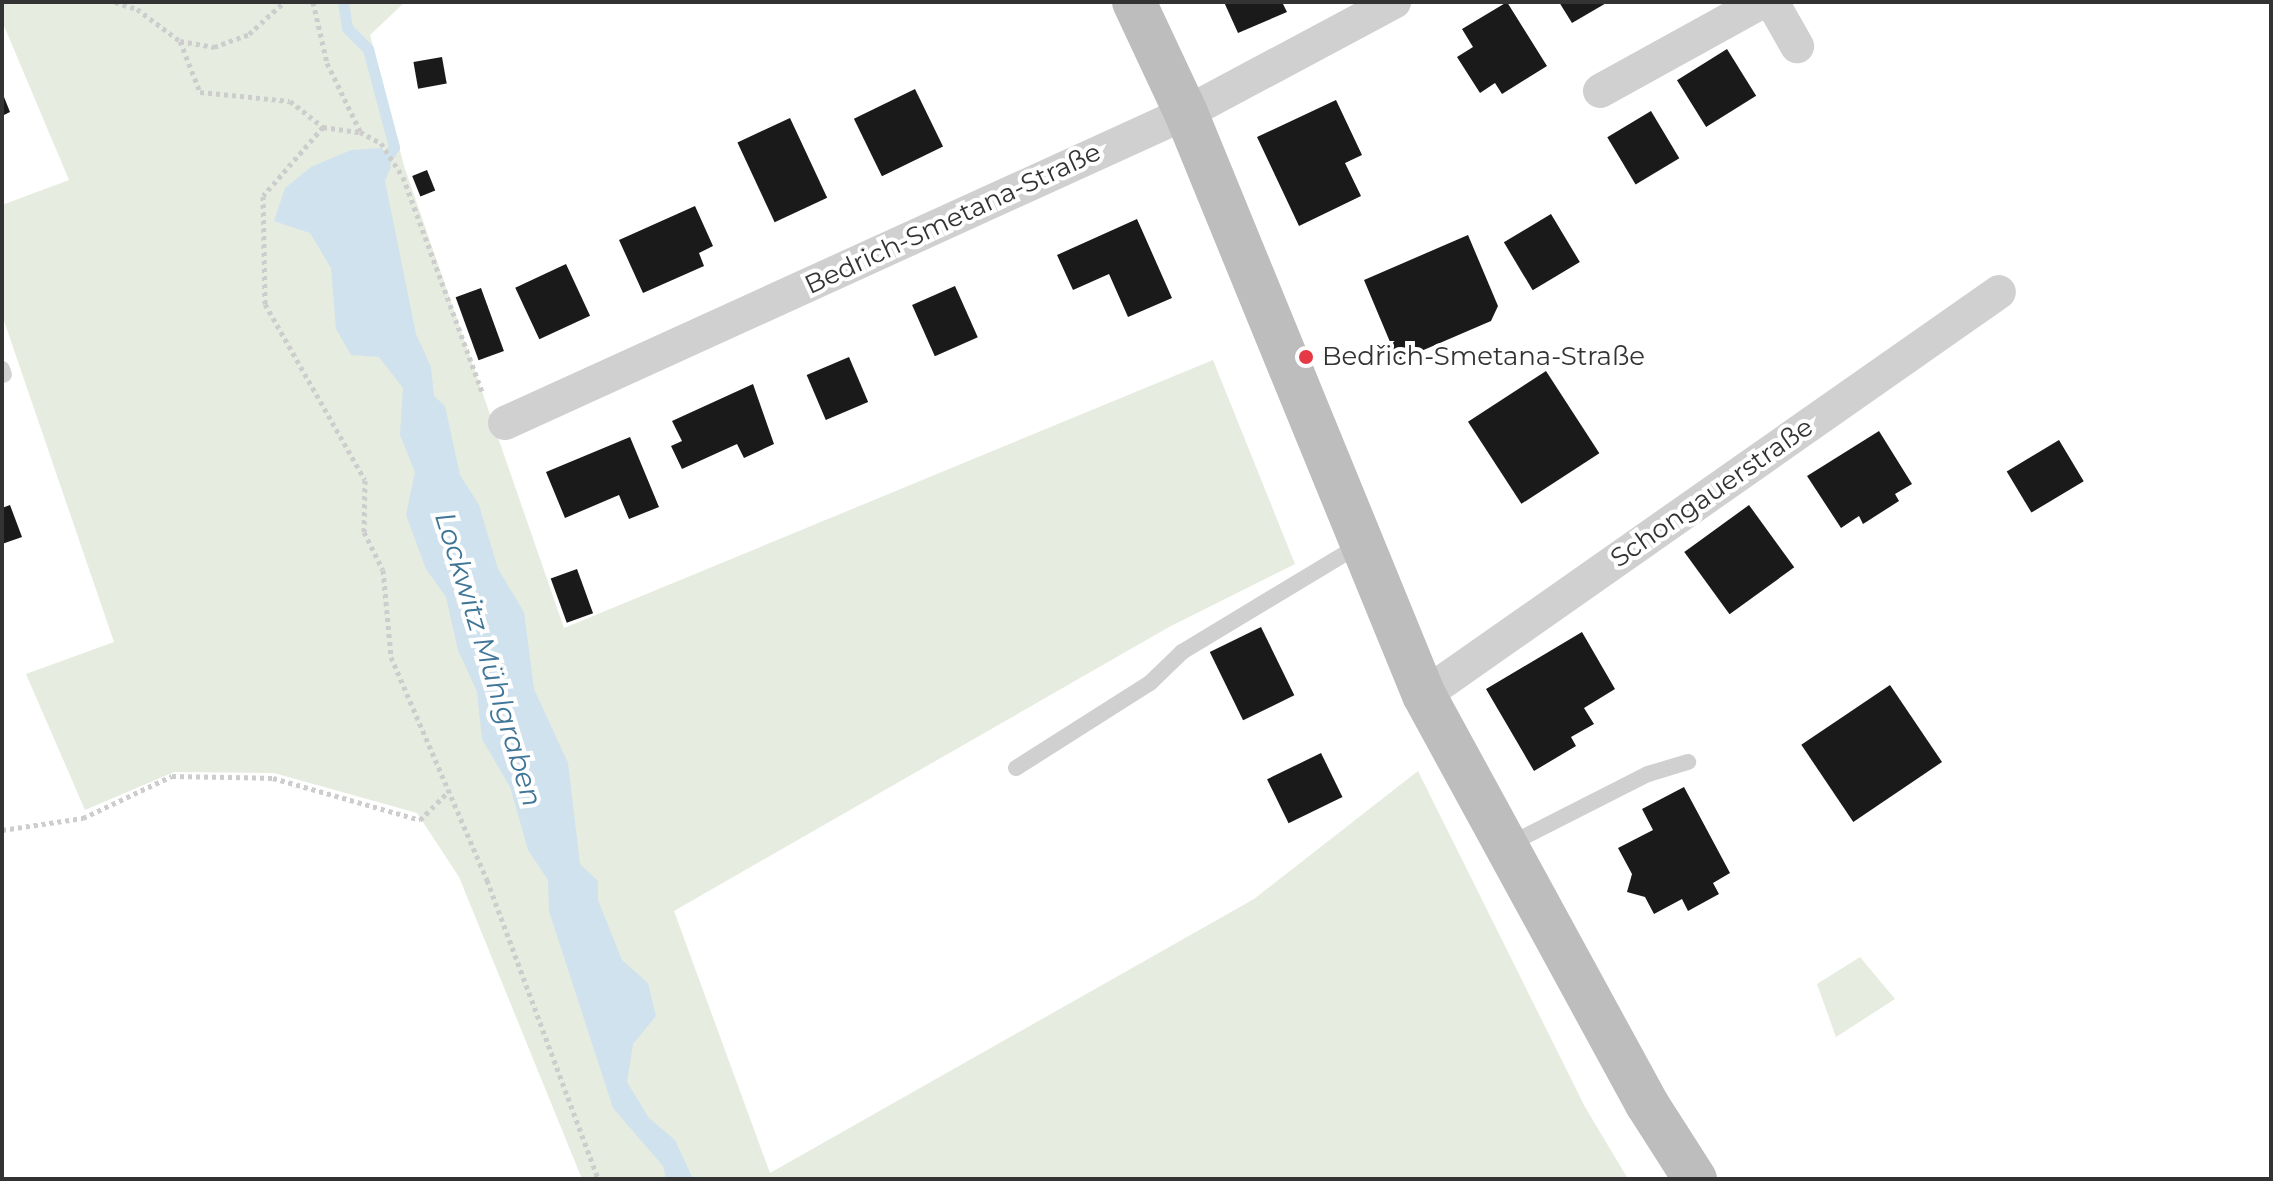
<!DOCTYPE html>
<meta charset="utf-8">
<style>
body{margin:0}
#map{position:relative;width:2273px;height:1181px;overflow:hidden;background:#fff;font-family:Montserrat,sans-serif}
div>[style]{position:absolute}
.green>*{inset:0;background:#e6ecdf}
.water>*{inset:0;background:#cfe2ee}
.stream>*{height:11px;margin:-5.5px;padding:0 5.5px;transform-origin:5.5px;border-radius:5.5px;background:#cfe2ee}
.building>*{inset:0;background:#1a1a1a;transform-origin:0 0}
.path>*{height:5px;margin-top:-2.5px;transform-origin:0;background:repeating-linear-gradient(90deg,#cdcdcd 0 4px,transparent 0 8px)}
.lane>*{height:16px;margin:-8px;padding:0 8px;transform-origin:8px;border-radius:8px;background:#d0d0d0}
.street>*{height:34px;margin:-17px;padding:0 17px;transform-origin:17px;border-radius:17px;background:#d0d0d0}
.secondary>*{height:44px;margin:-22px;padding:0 22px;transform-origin:22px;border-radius:22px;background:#bdbdbd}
.dots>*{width:22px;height:22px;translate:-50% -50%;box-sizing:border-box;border:4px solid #fff;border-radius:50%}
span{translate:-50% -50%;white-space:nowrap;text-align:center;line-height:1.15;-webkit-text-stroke:8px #fff;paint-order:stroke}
.street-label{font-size:26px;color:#333}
.poi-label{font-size:26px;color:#333}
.left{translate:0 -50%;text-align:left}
.water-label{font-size:28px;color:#3f7597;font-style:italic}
.frame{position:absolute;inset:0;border:4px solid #333;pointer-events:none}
</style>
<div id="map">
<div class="green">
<div style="clip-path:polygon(2px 2px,405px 2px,370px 35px,404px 166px,564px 628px,1213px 360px,1295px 564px,1169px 627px,674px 911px,770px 1173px,1254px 899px,1418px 771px,1585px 1107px,1628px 1179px,582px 1179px,459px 877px,417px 813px,274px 773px,174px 772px,85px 810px,26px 674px,114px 642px,2px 315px,2px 205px,69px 180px,2px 21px)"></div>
<div style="clip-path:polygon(1860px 957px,1895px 999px,1836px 1037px,1817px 984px)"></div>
</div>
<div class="water">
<div style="clip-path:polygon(382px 148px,391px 167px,385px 181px,416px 334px,431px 367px,434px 396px,445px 406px,460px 475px,479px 505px,498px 569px,524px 612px,534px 689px,568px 763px,580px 864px,598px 881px,598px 900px,622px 960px,648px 983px,656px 1016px,633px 1044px,627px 1082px,649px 1118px,675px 1140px,693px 1179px,666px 1179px,663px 1166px,613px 1108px,549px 911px,548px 880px,528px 850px,510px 787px,482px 739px,477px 692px,458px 650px,446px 597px,426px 569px,406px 515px,415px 472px,400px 435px,403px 388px,379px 357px,351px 355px,336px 329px,331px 268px,310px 233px,274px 221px,285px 188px,311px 167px,351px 150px)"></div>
</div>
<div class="stream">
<div style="left:343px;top:2px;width:26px;rotate:81deg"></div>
<div style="left:347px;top:28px;width:30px;rotate:45deg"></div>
<div style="left:368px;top:49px;width:101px;rotate:75.1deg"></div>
<div style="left:394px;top:147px;width:25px;rotate:124deg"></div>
</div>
<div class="building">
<div style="clip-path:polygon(1224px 2px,1282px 2px,1287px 12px,1238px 33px)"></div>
<div style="clip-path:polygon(1507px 2px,1547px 66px,1502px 94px,1495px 83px,1480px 93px,1457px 57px,1473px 47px,1462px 29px)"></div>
<div style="clip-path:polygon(1559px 2px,1608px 2px,1572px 23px)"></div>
<div style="left:1727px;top:49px;width:55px;height:59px;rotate:58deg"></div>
<div style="left:442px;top:57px;width:27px;height:29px;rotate:80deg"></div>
<div style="left:915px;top:89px;width:64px;height:68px;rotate:64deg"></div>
<div style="clip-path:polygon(2px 92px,10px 112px,2px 116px)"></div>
<div style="clip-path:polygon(1336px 100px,1362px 155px,1345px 163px,1361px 196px,1299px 226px,1257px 137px)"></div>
<div style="left:1651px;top:111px;width:55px;height:51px;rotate:59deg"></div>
<div style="left:790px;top:118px;width:88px;height:58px;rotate:65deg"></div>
<div style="left:427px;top:170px;width:22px;height:16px;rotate:68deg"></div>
<div style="clip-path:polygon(695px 206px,713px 246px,699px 253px,704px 266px,643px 293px,619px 240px)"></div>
<div style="left:1551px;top:214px;width:56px;height:55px;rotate:59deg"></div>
<div style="clip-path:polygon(1137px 219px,1172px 298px,1128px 317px,1109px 274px,1073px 290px,1057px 255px)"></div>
<div style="clip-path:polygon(1468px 235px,1498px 306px,1491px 321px,1398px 361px,1364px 280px)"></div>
<div style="left:566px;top:264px;width:57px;height:56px;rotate:65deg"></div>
<div style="left:955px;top:286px;width:56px;height:47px;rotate:66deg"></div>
<div style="left:481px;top:288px;width:67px;height:27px;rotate:70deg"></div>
<div style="left:849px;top:357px;width:49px;height:46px;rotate:67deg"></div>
<div style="left:1546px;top:371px;width:98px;height:93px;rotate:57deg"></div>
<div style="clip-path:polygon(753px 384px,774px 444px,744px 458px,737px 444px,682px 469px,671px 446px,682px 441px,672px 421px)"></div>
<div style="clip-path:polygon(1879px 431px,1912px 484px,1895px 494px,1899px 501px,1863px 524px,1859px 516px,1841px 528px,1807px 476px)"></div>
<div style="clip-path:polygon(630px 437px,659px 507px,629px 519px,619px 495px,565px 518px,546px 472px)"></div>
<div style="left:2059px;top:440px;width:48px;height:61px;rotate:59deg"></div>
<div style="clip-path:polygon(10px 505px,22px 537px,2px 544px,2px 508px)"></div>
<div style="left:1749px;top:505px;width:77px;height:80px;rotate:54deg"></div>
<div style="left:577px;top:569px;width:47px;height:28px;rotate:70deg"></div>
<div style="left:1261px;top:627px;width:76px;height:57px;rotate:64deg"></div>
<div style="clip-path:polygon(1582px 632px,1615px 689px,1584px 708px,1594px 724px,1571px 737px,1576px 746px,1534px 771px,1486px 689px)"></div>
<div style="left:1890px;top:685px;width:93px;height:107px;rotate:56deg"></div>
<div style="left:1321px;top:753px;width:49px;height:60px;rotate:64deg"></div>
<div style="clip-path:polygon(1684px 787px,1730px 873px,1713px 883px,1719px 894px,1688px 911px,1682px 899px,1654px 914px,1645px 897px,1627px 892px,1632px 874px,1618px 848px,1653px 830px,1642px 809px)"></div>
</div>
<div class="path">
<div style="left:115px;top:2px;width:23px;rotate:18deg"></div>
<div style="left:137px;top:9px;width:54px;rotate:36.7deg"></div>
<div style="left:180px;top:41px;width:35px;rotate:10deg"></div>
<div style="left:214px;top:47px;width:37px;rotate:-20deg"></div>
<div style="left:249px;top:34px;width:47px;rotate:-42.4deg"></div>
<div style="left:313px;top:2px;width:63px;rotate:77.1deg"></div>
<div style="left:327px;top:63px;width:76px;rotate:64.1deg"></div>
<div style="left:180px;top:41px;width:55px;rotate:68.6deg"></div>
<div style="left:200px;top:92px;width:90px;rotate:5.7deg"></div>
<div style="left:290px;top:101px;width:42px;rotate:38.2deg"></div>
<div style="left:323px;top:127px;width:37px;rotate:8deg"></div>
<div style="left:360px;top:132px;width:24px;rotate:28deg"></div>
<div style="left:381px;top:143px;width:40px;rotate:57.1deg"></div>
<div style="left:403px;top:177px;width:232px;rotate:69.8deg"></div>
<div style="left:323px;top:127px;width:91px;rotate:131deg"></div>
<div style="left:263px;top:196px;width:108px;rotate:88.9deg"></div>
<div style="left:265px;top:304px;width:202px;rotate:60.4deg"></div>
<div style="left:365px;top:480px;width:52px;rotate:91.1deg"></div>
<div style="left:364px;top:532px;width:42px;rotate:63.4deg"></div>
<div style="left:383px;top:570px;width:87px;rotate:84.7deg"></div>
<div style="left:391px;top:657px;width:243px;rotate:66.7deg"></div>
<div style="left:487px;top:880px;width:319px;rotate:69.6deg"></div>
<div style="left:2px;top:830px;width:82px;rotate:-8.4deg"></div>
<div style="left:83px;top:818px;width:98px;rotate:-25.3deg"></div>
<div style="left:172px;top:776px;width:101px;rotate:1.1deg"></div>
<div style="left:273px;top:778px;width:153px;rotate:15.9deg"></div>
<div style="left:420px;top:820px;width:42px;rotate:-45deg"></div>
</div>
<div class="lane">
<div style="left:2px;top:369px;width:6px;rotate:72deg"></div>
<div style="left:1016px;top:768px;width:159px;rotate:-32.4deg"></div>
<div style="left:1150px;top:683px;width:45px;rotate:-44.1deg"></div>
<div style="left:1182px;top:652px;width:209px;rotate:-31.1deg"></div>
<div style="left:1508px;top:845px;width:157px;rotate:-26.9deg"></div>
<div style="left:1648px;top:774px;width:42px;rotate:-16.7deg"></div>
</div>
<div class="street">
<div style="left:1772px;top:2px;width:51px;rotate:60.4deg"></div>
<div style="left:1600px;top:91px;width:184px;rotate:-28.9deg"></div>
<div style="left:505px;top:423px;width:748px;rotate:-24.48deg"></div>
<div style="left:1186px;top:113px;width:236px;rotate:-28.1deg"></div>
<div style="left:1424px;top:695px;width:702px;rotate:-35.03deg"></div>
</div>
<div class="secondary">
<div style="left:1134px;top:2px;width:123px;rotate:64.9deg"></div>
<div style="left:1186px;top:113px;width:629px;rotate:67.76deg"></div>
<div style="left:1424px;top:695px;width:466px;rotate:61.4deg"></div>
<div style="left:1647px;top:1104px;width:89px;rotate:57.4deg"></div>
</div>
<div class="dots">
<div style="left:1306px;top:357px;background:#e63946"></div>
</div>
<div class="street-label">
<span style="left:953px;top:219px;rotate:-25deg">Bedrich-Smetana-Straße</span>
<span style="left:1712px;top:493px;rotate:-35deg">Schongauerstraße</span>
</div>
<div class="poi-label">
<span class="left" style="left:1322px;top:357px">Bedřich-Smetana-Straße</span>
</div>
<div class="water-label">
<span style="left:489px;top:659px;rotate:73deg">Lockwitz Mühlgraben</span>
</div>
<div class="frame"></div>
</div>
